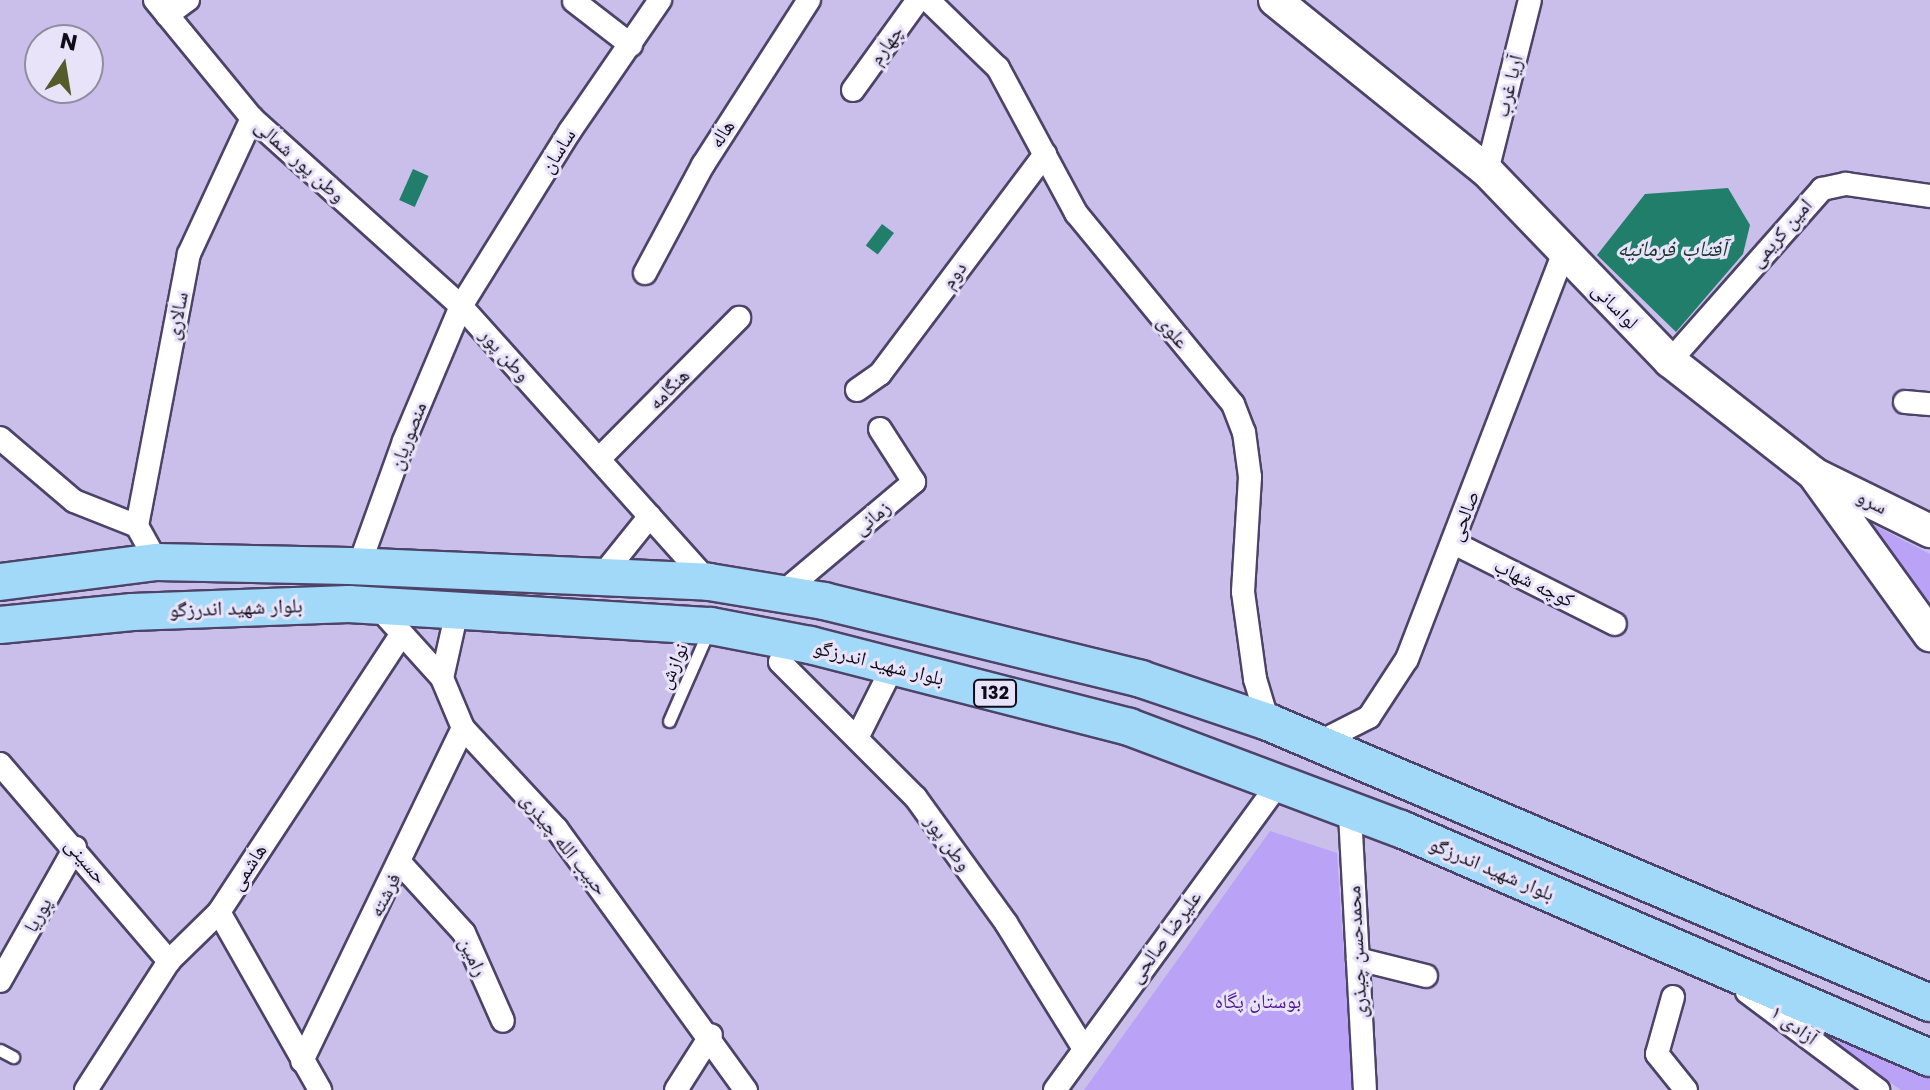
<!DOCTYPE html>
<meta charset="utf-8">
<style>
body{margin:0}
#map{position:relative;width:1930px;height:1090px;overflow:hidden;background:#c9bfea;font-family:Poppins,"Noto Naskh Arabic",sans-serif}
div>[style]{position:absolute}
.green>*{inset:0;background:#baa3f6}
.water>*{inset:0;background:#217e6b;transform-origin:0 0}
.roads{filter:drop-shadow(2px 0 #4d4368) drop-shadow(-2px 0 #4d4368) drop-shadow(0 2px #4d4368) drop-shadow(0 -2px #4d4368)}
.service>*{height:11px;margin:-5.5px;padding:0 5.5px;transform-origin:5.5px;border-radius:5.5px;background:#fff}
.minor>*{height:22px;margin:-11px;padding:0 11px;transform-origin:11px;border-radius:11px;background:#fff}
.secondary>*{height:32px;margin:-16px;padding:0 16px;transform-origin:16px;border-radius:16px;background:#fff}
.primary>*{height:36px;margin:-18px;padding:0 18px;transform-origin:18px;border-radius:18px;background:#a3d9f8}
span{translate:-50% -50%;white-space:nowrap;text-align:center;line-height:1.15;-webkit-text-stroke:6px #e8e3f9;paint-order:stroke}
.shield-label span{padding:2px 6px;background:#e8e3f9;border:2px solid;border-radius:6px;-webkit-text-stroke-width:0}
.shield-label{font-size:18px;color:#0f0b19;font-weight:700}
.street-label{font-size:20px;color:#0f0b19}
.park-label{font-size:20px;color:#4c1690}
.water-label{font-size:22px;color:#19342e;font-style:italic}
.north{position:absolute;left:24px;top:24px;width:80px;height:80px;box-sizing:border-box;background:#e8e3f9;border:2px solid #918d9f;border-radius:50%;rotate:12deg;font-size:22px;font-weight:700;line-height:32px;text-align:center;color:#0f0b19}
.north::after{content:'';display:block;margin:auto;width:28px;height:36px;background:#555c2b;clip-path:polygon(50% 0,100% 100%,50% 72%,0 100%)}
</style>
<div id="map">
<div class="green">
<div style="clip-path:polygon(1837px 506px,1930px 554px,1930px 625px)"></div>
<div style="clip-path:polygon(1270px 831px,1337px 853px,1353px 1090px,1084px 1090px)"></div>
<div style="clip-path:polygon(1801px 1020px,1930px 1074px,1930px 1090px,1901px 1090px)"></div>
</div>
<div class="water">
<div style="left:413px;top:169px;width:17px;height:34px;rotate:24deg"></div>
<div style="clip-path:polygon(1728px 188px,1750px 225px,1743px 254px,1676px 332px,1597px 255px,1645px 194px)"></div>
<div style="left:882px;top:224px;width:15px;height:27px;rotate:37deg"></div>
</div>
<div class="roads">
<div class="service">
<div style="left:669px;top:721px;width:99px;rotate:-66.3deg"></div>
<div style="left:0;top:1050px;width:15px;rotate:28deg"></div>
</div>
<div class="minor">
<div style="left:155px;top:0;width:153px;rotate:50.6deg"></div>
<div style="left:252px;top:118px;width:281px;rotate:42deg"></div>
<div style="left:461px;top:306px;width:371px;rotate:48.1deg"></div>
<div style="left:928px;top:0;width:98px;rotate:44.2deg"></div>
<div style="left:998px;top:68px;width:165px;rotate:61.7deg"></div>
<div style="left:1076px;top:213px;width:247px;rotate:50.6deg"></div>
<div style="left:1233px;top:404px;width:30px;rotate:69deg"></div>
<div style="left:1244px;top:432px;width:45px;rotate:82.4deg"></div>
<div style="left:1250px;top:477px;width:115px;rotate:93.5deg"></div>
<div style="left:1243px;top:592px;width:88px;rotate:82.1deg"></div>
<div style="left:1255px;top:679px;width:45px;rotate:73.2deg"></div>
<div style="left:574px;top:1px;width:72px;rotate:37.7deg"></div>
<div style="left:167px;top:15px;width:26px;rotate:-36deg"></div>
<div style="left:853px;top:90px;width:111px;rotate:-54.2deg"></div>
<div style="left:1487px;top:171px;width:176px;rotate:-75.9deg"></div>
<div style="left:645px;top:273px;width:123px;rotate:-61.8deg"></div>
<div style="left:703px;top:165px;width:196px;rotate:-57.3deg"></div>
<div style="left:1670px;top:361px;width:230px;rotate:-48.5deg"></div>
<div style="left:1822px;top:189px;width:25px;rotate:-12deg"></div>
<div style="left:1846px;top:184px;width:85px;rotate:8.1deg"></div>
<div style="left:857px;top:390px;width:28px;rotate:-35deg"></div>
<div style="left:880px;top:374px;width:275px;rotate:-53.1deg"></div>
<div style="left:1905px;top:402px;width:25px;rotate:5deg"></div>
<div style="left:0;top:438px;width:97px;rotate:40.4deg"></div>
<div style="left:74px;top:501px;width:68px;rotate:21.6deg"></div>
<div style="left:599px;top:459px;width:199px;rotate:-45.2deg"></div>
<div style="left:1454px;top:543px;width:180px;rotate:26.7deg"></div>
<div style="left:157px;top:562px;width:41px;rotate:-119.1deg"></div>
<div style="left:137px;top:526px;width:277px;rotate:-79.2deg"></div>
<div style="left:189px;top:254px;width:150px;rotate:-65.1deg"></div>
<div style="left:359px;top:566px;width:133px;rotate:-70.2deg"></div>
<div style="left:404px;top:441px;width:147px;rotate:-67.1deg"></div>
<div style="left:461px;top:306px;width:206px;rotate:-58.1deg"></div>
<div style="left:570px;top:131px;width:159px;rotate:-55.5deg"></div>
<div style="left:601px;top:577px;width:78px;rotate:-51.2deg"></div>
<div style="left:781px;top:594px;width:174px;rotate:-40.1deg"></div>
<div style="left:914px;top:482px;width:63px;rotate:-122.7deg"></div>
<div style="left:377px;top:606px;width:97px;rotate:47.9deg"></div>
<div style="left:442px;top:678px;width:54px;rotate:67.2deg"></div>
<div style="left:463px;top:728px;width:137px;rotate:47.1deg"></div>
<div style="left:556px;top:828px;width:324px;rotate:54.1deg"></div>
<div style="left:780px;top:662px;width:192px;rotate:45deg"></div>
<div style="left:916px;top:798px;width:154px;rotate:54.2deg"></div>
<div style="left:1006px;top:923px;width:148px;rotate:58.2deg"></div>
<div style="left:442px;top:678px;width:69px;rotate:-77.4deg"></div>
<div style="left:857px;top:738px;width:80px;rotate:-63.4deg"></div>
<div style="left:1320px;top:742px;width:55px;rotate:-27deg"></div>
<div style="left:1369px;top:717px;width:69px;rotate:-56.8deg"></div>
<div style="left:1407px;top:659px;width:433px;rotate:-68.9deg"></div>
<div style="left:0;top:764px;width:260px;rotate:49.4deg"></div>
<div style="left:1350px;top:814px;width:276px;rotate:86.9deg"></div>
<div style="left:401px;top:864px;width:93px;rotate:47.6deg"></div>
<div style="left:464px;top:933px;width:96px;rotate:66.1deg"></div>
<div style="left:219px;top:912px;width:205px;rotate:60.4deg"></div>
<div style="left:1358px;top:959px;width:70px;rotate:14deg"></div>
<div style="left:0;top:981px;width:153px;rotate:-60.6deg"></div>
<div style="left:1747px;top:992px;width:164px;rotate:36.8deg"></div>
<div style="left:1673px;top:997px;width:59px;rotate:105.7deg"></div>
<div style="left:1657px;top:1054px;width:46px;rotate:51.1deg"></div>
<div style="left:302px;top:1061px;width:370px;rotate:-64.2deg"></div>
<div style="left:86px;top:1090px;width:153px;rotate:-57.2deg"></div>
<div style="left:169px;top:961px;width:70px;rotate:-44.4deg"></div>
<div style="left:219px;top:912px;width:331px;rotate:-56.7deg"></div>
<div style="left:676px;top:1090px;width:65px;rotate:-57.5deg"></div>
<div style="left:1055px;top:1090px;width:376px;rotate:-53.9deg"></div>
</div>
<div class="secondary">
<div style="left:1275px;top:0;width:272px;rotate:38.9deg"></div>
<div style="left:1487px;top:171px;width:264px;rotate:46.1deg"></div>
<div style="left:1670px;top:361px;width:182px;rotate:38.1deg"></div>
<div style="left:1813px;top:473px;width:200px;rotate:54.2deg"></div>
<div style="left:1818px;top:476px;width:125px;rotate:26.2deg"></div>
</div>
<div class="primary">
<div style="left:0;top:582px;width:158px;rotate:-7.3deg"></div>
<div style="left:157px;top:562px;width:192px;rotate:1.2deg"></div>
<div style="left:349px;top:566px;width:360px;rotate:2.5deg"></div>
<div style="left:709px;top:582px;width:117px;rotate:9.4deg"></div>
<div style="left:824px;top:601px;width:326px;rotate:13.8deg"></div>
<div style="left:1141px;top:679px;width:134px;rotate:18.7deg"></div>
<div style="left:1268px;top:722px;width:719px;rotate:23deg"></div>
<div style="left:0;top:625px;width:133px;rotate:-5.6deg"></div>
<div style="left:132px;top:612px;width:217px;rotate:-2.1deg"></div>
<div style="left:349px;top:604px;width:363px;rotate:3.5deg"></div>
<div style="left:711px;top:626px;width:101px;rotate:10.9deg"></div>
<div style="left:810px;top:645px;width:329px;rotate:14.4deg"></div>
<div style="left:1129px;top:727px;width:290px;rotate:20.6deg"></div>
<div style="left:1401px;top:829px;width:576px;rotate:23.41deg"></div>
</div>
</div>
<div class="shield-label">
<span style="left:995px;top:693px">132</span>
</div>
<div class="street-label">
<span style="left:886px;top:45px;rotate:-54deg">چهارم</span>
<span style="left:1509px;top:86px;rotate:-76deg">آریا غرب</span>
<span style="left:722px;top:134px;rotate:-57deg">هاله</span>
<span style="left:558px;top:151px;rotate:-58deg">ساسان</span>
<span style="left:300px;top:161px;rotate:42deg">وطن پور شمالی</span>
<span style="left:1781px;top:233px;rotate:-49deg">امین کریمی</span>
<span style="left:954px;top:275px;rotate:-53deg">دوم</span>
<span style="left:1615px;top:306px;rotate:45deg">لواسانی</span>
<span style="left:177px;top:316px;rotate:-79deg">سالاری</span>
<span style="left:1173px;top:332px;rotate:50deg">علوی</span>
<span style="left:505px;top:355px;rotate:48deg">وطن پور</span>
<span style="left:669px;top:389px;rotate:-45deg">هنگامه</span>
<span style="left:408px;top:436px;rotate:-69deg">منصوریان</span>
<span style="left:1872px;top:502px;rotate:26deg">سرو</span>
<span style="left:1464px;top:516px;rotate:-69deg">صالحی</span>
<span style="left:872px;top:518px;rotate:-40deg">زمانی</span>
<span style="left:1534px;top:583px;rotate:26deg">کوچه شهاب</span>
<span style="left:236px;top:608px;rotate:-2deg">بلوار شهید اندرزگو</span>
<span style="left:879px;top:663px;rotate:14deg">بلوار شهید اندرزگو</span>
<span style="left:673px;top:666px;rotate:-66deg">نوازش</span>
<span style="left:948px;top:843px;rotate:54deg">وطن پور</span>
<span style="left:564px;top:844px;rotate:51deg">حبیب الله چیذری</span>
<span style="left:86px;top:861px;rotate:50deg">حسینی</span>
<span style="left:248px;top:867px;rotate:-57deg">هاشمی</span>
<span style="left:1492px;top:869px;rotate:23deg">بلوار شهید اندرزگو</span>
<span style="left:385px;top:895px;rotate:-63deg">فرشته</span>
<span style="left:38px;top:915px;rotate:-61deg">پوریا</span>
<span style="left:1165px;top:937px;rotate:-54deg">علیرضا صالحی</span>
<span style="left:1357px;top:952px;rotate:-93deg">محمدحسن چیذری</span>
<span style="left:473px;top:957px;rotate:65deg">رامین</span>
<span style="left:1794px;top:1025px;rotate:36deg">آزادی ۱</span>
</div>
<div class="park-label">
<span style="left:1258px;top:1001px">بوستان پگاه</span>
</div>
<div class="water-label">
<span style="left:1672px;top:249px">آفتاب فرمانیه</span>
</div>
<div class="north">N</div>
</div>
